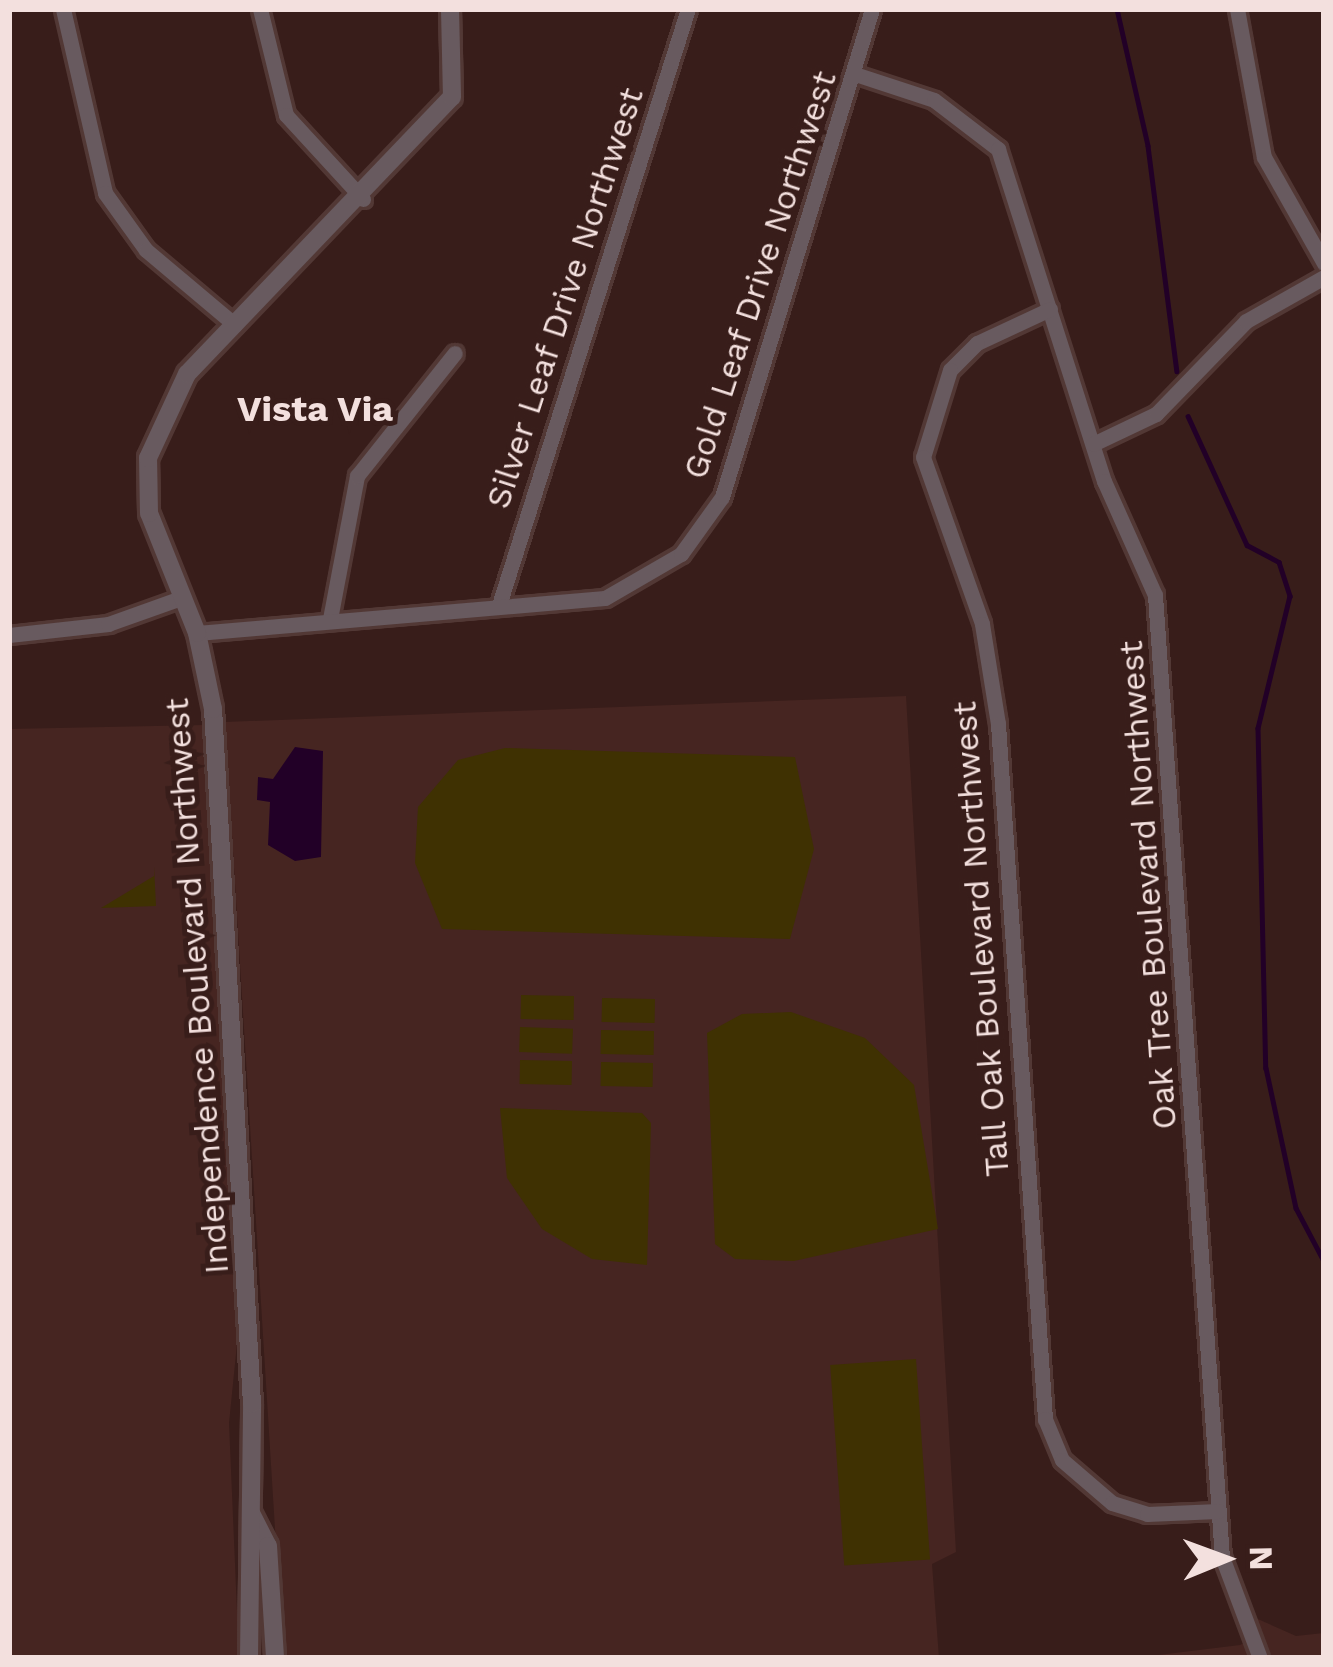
<!DOCTYPE html>
<style>
body{margin:0}
#map{position:relative;width:1333px;height:1667px;overflow:hidden;background:#381d1a;font-family:"Work Sans",sans-serif}
div>[style]{position:absolute}
.built>*{inset:0;background:#462521}
.green>*{inset:0;background:#3f3102;transform-origin:0 0}
.water>*{inset:0;background:#220027}
.stream>*{height:4.5px;margin:-2.25px;padding:0 2.25px;transform-origin:2.25px;border-radius:2.25px;background:#220027}
.roads{filter:drop-shadow(3px 0 #523835) drop-shadow(-3px 0 #523835) drop-shadow(0 3px #523835) drop-shadow(0 -3px #523835)}
.minor>*{height:15px;margin:-7.5px;padding:0 7.5px;transform-origin:7.5px;border-radius:7.5px;background:#685a5f}
.tertiary>*{height:18px;margin:-9px;padding:0 9px;transform-origin:9px;border-radius:9px;background:#685a5f}
span{translate:-50% -50%;white-space:nowrap;text-align:center;line-height:1.15;-webkit-text-stroke:10px #381d1a;paint-order:stroke}
.street-label{font-size:33px;color:#f3e0de}
.neighbourhood-label{font-size:36px;color:#f3e0de;font-weight:700}
.frame{position:absolute;inset:0;border:12px solid #f3e0de;pointer-events:none}
.north{position:absolute;left:1165px;top:1499px;width:120px;height:120px;-webkit-text-stroke:9px #381d1a;paint-order:stroke;rotate:89deg;font-size:33px;font-weight:700;line-height:48px;text-align:center;color:#f3e0de}
.north::after{content:'';display:block;margin:auto;width:42px;height:54px;background:#f3e0de;clip-path:polygon(50% 0,100% 100%,50% 72%,0 100%)}
</style>
<div id="map">
<div class="built">
<div style="clip-path:polygon(906px 696px,956px 1552px,932px 1564px,939px 1658px,283px 1658px,225px 722px)"></div>
<div style="clip-path:polygon(204px 725px,238px 1334px,229px 1423px,239px 1658px,9px 1658px,9px 729px)"></div>
<div style="clip-path:polygon(1251px 1616px,1296px 1636px,1324px 1633px,1324px 1658px,1134px 1658px,1240px 1645px,1259px 1636px)"></div>
</div>
<div class="green">
<div style="clip-path:polygon(505px 748px,795px 757px,814px 849px,790px 939px,442px 929px,415px 863px,418px 807px,458px 760px)"></div>
<div style="clip-path:polygon(154px 866px,156px 906px,101px 908px,154px 876px)"></div>
<div style="left:521px;top:995px;width:53px;height:24px;rotate:1deg"></div>
<div style="left:602px;top:998px;width:53px;height:24px;rotate:1deg"></div>
<div style="clip-path:polygon(791px 1012px,865px 1038px,914px 1085px,938px 1229px,794px 1261px,735px 1259px,715px 1244px,707px 1033px,742px 1014px)"></div>
<div style="left:520px;top:1027px;width:53px;height:25px;rotate:2deg"></div>
<div style="left:601px;top:1030px;width:53px;height:24px;rotate:1deg"></div>
<div style="left:520px;top:1060px;width:52px;height:24px;rotate:1deg"></div>
<div style="left:601px;top:1062px;width:52px;height:24px;rotate:1deg"></div>
<div style="clip-path:polygon(500px 1108px,642px 1113px,651px 1123px,647px 1265px,592px 1259px,542px 1229px,507px 1178px)"></div>
<div style="left:916px;top:1359px;width:201px;height:86px;rotate:86deg"></div>
</div>
<div class="water">
<div style="clip-path:polygon(295px 747px,323px 751px,321px 857px,295px 861px,268px 845px,270px 802px,257px 800px,258px 777px,273px 779px)"></div>
</div>
<div class="stream">
<div style="left:1117px;top:9px;width:140px;rotate:77.2deg"></div>
<div style="left:1148px;top:146px;width:227px;rotate:82.7deg"></div>
<div style="left:1188px;top:416px;width:142px;rotate:65.4deg"></div>
<div style="left:1247px;top:545px;width:36px;rotate:28deg"></div>
<div style="left:1279px;top:562px;width:36px;rotate:72deg"></div>
<div style="left:1290px;top:596px;width:136px;rotate:103.6deg"></div>
<div style="left:1258px;top:728px;width:340px;rotate:88.7deg"></div>
<div style="left:1266px;top:1068px;width:143px;rotate:77.9deg"></div>
<div style="left:1296px;top:1208px;width:60px;rotate:62.2deg"></div>
</div>
<div class="roads">
<div class="minor">
<div style="left:63px;top:9px;width:189px;rotate:77.1deg"></div>
<div style="left:105px;top:193px;width:70px;rotate:54.3deg"></div>
<div style="left:146px;top:250px;width:116px;rotate:40.1deg"></div>
<div style="left:260px;top:9px;width:109px;rotate:76.2deg"></div>
<div style="left:286px;top:115px;width:114px;rotate:47.5deg"></div>
<div style="left:1237px;top:9px;width:150px;rotate:79.7deg"></div>
<div style="left:1264px;top:157px;width:122px;rotate:60.5deg"></div>
<div style="left:855px;top:74px;width:83px;rotate:18.2deg"></div>
<div style="left:934px;top:100px;width:81px;rotate:37.4deg"></div>
<div style="left:998px;top:149px;width:349px;rotate:72.3deg"></div>
<div style="left:1104px;top:481px;width:125px;rotate:65.9deg"></div>
<div style="left:1155px;top:595px;width:964px;rotate:86.02deg"></div>
<div style="left:1222px;top:1557px;width:108px;rotate:69.4deg"></div>
<div style="left:1050px;top:309px;width:81px;rotate:155deg"></div>
<div style="left:977px;top:343px;width:38px;rotate:135deg"></div>
<div style="left:950px;top:370px;width:91px;rotate:107.2deg"></div>
<div style="left:923px;top:457px;width:177px;rotate:70.5deg"></div>
<div style="left:982px;top:624px;width:101px;rotate:80.9deg"></div>
<div style="left:998px;top:724px;width:697px;rotate:86.13deg"></div>
<div style="left:1045px;top:1419px;width:44px;rotate:67.5deg"></div>
<div style="left:1062px;top:1460px;width:66px;rotate:40.7deg"></div>
<div style="left:1112px;top:1503px;width:37px;rotate:17deg"></div>
<div style="left:1147px;top:1514px;width:71px;rotate:-2.4deg"></div>
<div style="left:1093px;top:444px;width:70px;rotate:-25.5deg"></div>
<div style="left:1156px;top:414px;width:129px;rotate:-45.9deg"></div>
<div style="left:1246px;top:321px;width:90px;rotate:-29.4deg"></div>
<div style="left:499px;top:605px;width:625px;rotate:-72.41deg"></div>
<div style="left:330px;top:619px;width:146px;rotate:-79.3deg"></div>
<div style="left:357px;top:476px;width:157px;rotate:-51.5deg"></div>
<div style="left:197px;top:633px;width:409px;rotate:-4.9deg"></div>
<div style="left:605px;top:598px;width:88px;rotate:-30.1deg"></div>
<div style="left:681px;top:554px;width:70px;rotate:-54.3deg"></div>
<div style="left:722px;top:497px;width:511px;rotate:-72.91deg"></div>
<div style="left:9px;top:635px;width:100px;rotate:-6.3deg"></div>
<div style="left:108px;top:624px;width:77px;rotate:-19.6deg"></div>
</div>
<div class="tertiary">
<div style="left:251px;top:1513px;width:37px;rotate:63deg"></div>
<div style="left:268px;top:1546px;width:112px;rotate:86.4deg"></div>
<div style="left:249px;top:1658px;width:254px;rotate:-89.3deg"></div>
<div style="left:252px;top:1404px;width:696px;rotate:-93.21deg"></div>
<div style="left:213px;top:709px;width:78px;rotate:-101.9deg"></div>
<div style="left:197px;top:633px;width:129px;rotate:-111.8deg"></div>
<div style="left:149px;top:513px;width:55px;rotate:-91deg"></div>
<div style="left:148px;top:458px;width:93px;rotate:-65.1deg"></div>
<div style="left:187px;top:374px;width:383px;rotate:-46.3deg"></div>
<div style="left:452px;top:97px;width:88px;rotate:-91.3deg"></div>
</div>
</div>
<div class="street-label">
<span style="left:760px;top:275px;rotate:-72deg">Gold Leaf Drive Northwest</span>
<span style="left:565px;top:298px;rotate:-72deg">Silver Leaf Drive Northwest</span>
<span style="left:1148px;top:885px;rotate:-94deg">Oak Tree Boulevard Northwest</span>
<span style="left:981px;top:939px;rotate:-94deg">Tall Oak Boulevard Northwest</span>
<span style="left:197px;top:986px;rotate:-94deg">Independence Boulevard Northwest</span>
</div>
<div class="neighbourhood-label">
<span style="left:315px;top:410px">Vista Via</span>
</div>
<div class="frame"></div>
<div class="north">N</div>
</div>
